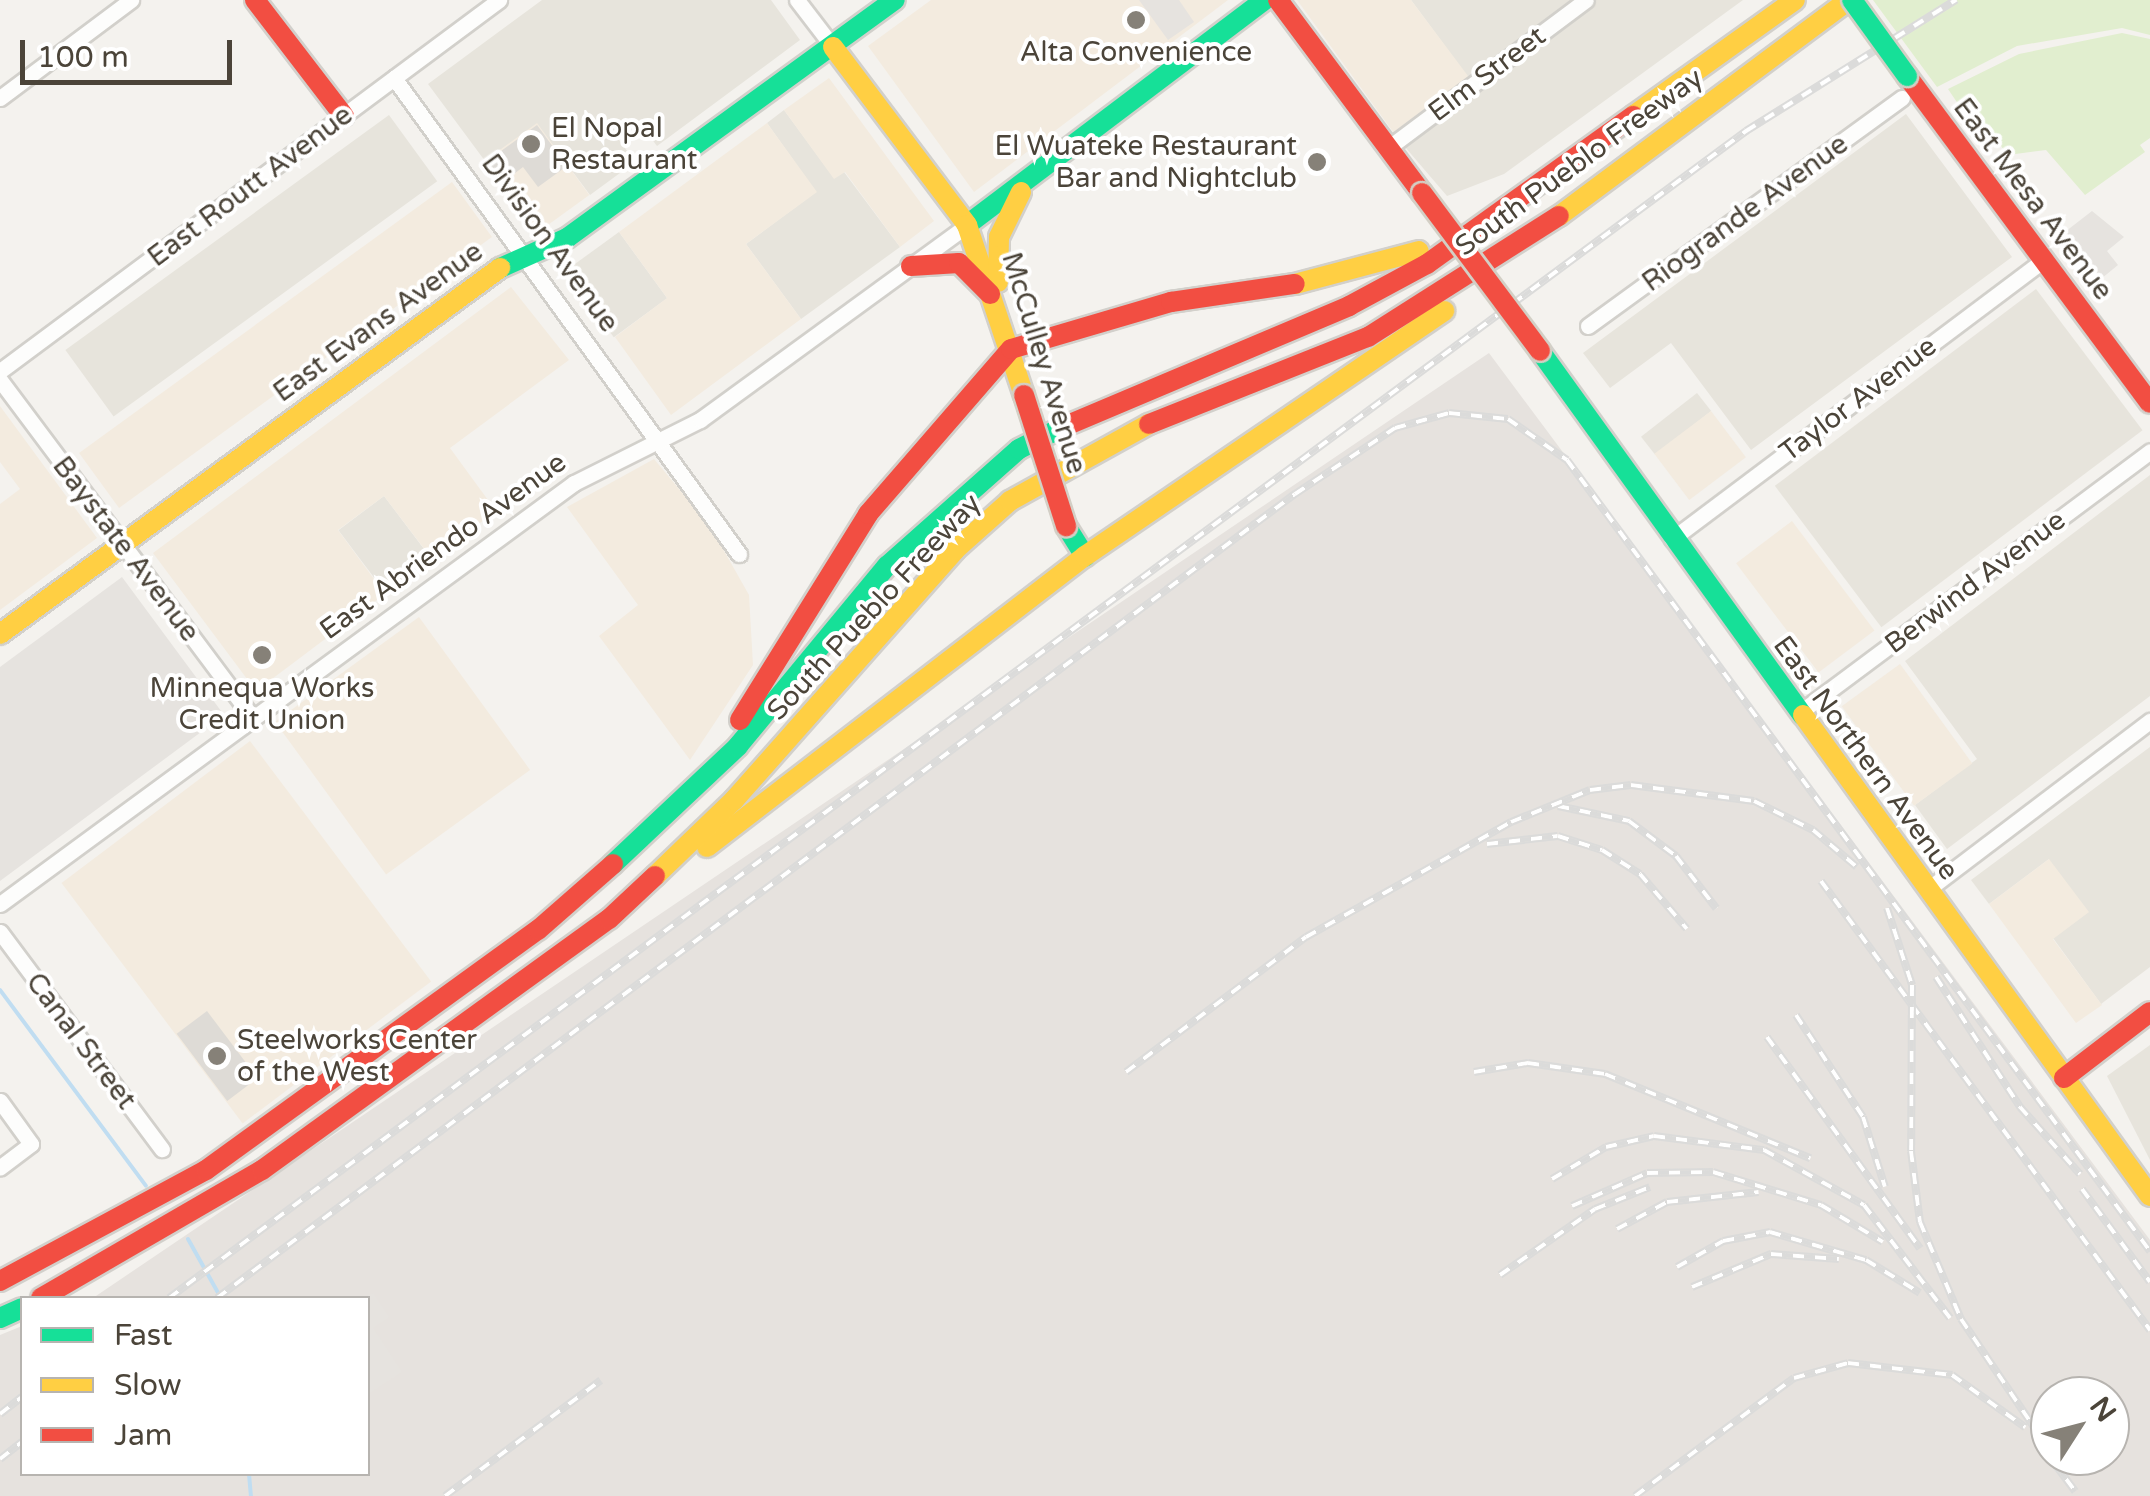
<!DOCTYPE html>
<style>
body{margin:0}
#map{position:relative;width:2150px;height:1496px;overflow:hidden;background:#f4f2ee;font-family:"Varela Round",sans-serif}
div>[style]{position:absolute}
.residential>*{inset:0;background:#e7e4dc;transform-origin:0 0}
.commercial>*{inset:0;background:#f3ebdf;transform-origin:0 0}
.industrial>*{inset:0;background:#e6e2de}
.green>*{inset:0;background:#e1eecf}
.parking>*{inset:0;background:#e6e3df}
.stream>*{height:4px;margin:-2px;padding:0 2px;transform-origin:2px;border-radius:2px;background:#c0ddf1}
.building>*{inset:0;background:#dedbd6;transform-origin:0 0}
.roads{filter:drop-shadow(2px 0 #d2d0cb) drop-shadow(-2px 0 #d2d0cb) drop-shadow(0 2px #d2d0cb) drop-shadow(0 -2px #d2d0cb)}
.street>*{height:15px;margin:-7.5px;padding:0 7.5px;transform-origin:7.5px;border-radius:7.5px;background:#fdfdfc}
.fast>*{height:20px;margin:-10px;padding:0 10px;transform-origin:10px;border-radius:10px;background:#16e098}
.slow>*{height:20px;margin:-10px;padding:0 10px;transform-origin:10px;border-radius:10px;background:#ffcf43}
.jam>*{height:20px;margin:-10px;padding:0 10px;transform-origin:10px;border-radius:10px;background:#f24e42}
.rail>*{height:8px;margin-top:-4px;transform-origin:0;background:repeating-linear-gradient(90deg,#fff 0 11px,#dbdbda 0 22px);box-sizing:border-box;border-block:2px solid #dbdbda}
.bridges{filter:drop-shadow(2px 0 #d3cfc5) drop-shadow(-2px 0 #d3cfc5) drop-shadow(0 2px #d3cfc5) drop-shadow(0 -2px #d3cfc5)}
.fast-bridge>*{height:20px;margin:-10px;padding:0 10px;transform-origin:10px;border-radius:10px;background:#16e098}
.jam-bridge>*{height:20px;margin:-10px;padding:0 10px;transform-origin:10px;border-radius:10px;background:#f24e42}
.dots>*{width:28px;height:28px;translate:-50% -50%;box-sizing:border-box;border:5px solid #fff;border-radius:50%}
span{translate:-50% -50%;white-space:nowrap;text-align:center;line-height:1.15;-webkit-text-stroke:8px #fff;paint-order:stroke}
.poi-label{font-size:28px;color:#4b4439}
.left{translate:0 -50%;text-align:left}
.right{translate:-100% -50%;text-align:right}
.street-label{font-size:28px;color:#4b4439}
.legend{position:absolute;left:20px;top:1296px;width:350px;height:180px;box-sizing:border-box;background:#fff;border:2px solid #b7b4b0;margin:0;padding:12px 18px;list-style:none;font-size:30px;color:#4b4439}
.legend li{display:flex;align-items:center;gap:20px;height:50px}
.legend b{width:50px;border:2px solid #b7b4b0}
.north{position:absolute;left:2030px;top:1376px;width:100px;height:100px;box-sizing:border-box;background:#fff;border:2px solid #b7b4b0;border-radius:50%;rotate:54deg;font-size:28px;font-weight:700;line-height:40px;text-align:center;color:#4b4439}
.north::after{content:'';display:block;margin:auto;width:35px;height:45px;background:#868178;clip-path:polygon(50% 0,100% 100%,50% 72%,0 100%)}
.scale{position:absolute;left:20px;top:40px;width:212px;height:45px;box-sizing:border-box;border:5px solid #4b4439;border-top:0;padding-left:12px;font-size:30px;line-height:35px;white-space:nowrap;color:#4b4439;-webkit-text-stroke:8px #fff;paint-order:stroke}
</style>
<div id="map">
<div class="residential">
<div style="clip-path:polygon(542px 0,771px 0,800px 40px,657px 146px,639px 122px,617px 137px,635px 162px,590px 195px,537px 124px,485px 161px,428px 84px)"></div>
<div style="clip-path:polygon(1411px 0,1743px 0,1504px 174px,1447px 196px,1399px 140px,1473px 84px)"></div>
<div style="clip-path:polygon(784px 110px,834px 178px,844px 172px,900px 247px,801px 319px,746px 244px,816px 192px,767px 123px)"></div>
<div style="clip-path:polygon(1906px 114px,2012px 257px,1751px 450px,1671px 343px,1610px 388px,1583px 353px)"></div>
<div style="left:389px;top:115px;width:82px;height:400px;rotate:54deg"></div>
<div style="left:619px;top:232px;width:82px;height:66px;rotate:54deg"></div>
<div style="left:2036px;top:289px;width:177px;height:327px;rotate:53deg"></div>
<div style="left:1697px;top:393px;width:23px;height:71px;rotate:52deg"></div>
<div style="clip-path:polygon(2150px 475px,2150px 696px,1947px 849px,1915px 805px,1977px 759px,1905px 661px)"></div>
<div style="left:384px;top:496px;width:79px;height:57px;rotate:53deg"></div>
<div style="clip-path:polygon(2150px 747px,2150px 967px,2101px 1004px,2053px 938px,2049px 859px,1989px 904px,1971px 880px)"></div>
<div style="clip-path:polygon(2150px 1045px,2150px 1160px,2107px 1076px)"></div>
</div>
<div class="commercial">
<div style="clip-path:polygon(931px 0,1228px 0,974px 192px,868px 46px)"></div>
<div style="clip-path:polygon(1297px 0,1411px 0,1474px 84px,1399px 140px)"></div>
<div style="clip-path:polygon(829px 78px,934px 221px,900px 247px,845px 172px,834px 179px,784px 110px)"></div>
<div style="left:537px;top:123px;width:89px;height:64px;rotate:54deg"></div>
<div style="clip-path:polygon(767px 123px,817px 192px,746px 244px,801px 319px,671px 415px,615px 337px,667px 298px,619px 232px)"></div>
<div style="left:452px;top:182px;width:68px;height:461px;rotate:54deg"></div>
<div style="clip-path:polygon(511px 287px,569px 360px,450px 448px,496px 511px,432px 559px,384px 496px,338px 530px,385px 594px,256px 691px,153px 553px)"></div>
<div style="clip-path:polygon(0 406px,97px 538px,0 610px,0 504px,20px 489px,0 462px)"></div>
<div style="left:1711px;top:411px;width:58px;height:71px;rotate:53deg"></div>
<div style="clip-path:polygon(654px 459px,710px 526px,749px 595px,753px 665px,690px 760px,599px 636px,638px 605px,567px 507px)"></div>
<div style="left:1792px;top:521px;width:137px;height:70px;rotate:53deg"></div>
<div style="left:419px;top:617px;width:189px;height:178px;rotate:54deg"></div>
<div style="left:1900px;top:664px;width:123px;height:72px;rotate:54deg"></div>
<div style="left:250px;top:741px;width:301px;height:236px;rotate:53deg"></div>
<div style="clip-path:polygon(2049px 859px,2089px 912px,2053px 939px,2102px 1005px,2076px 1023px,1989px 904px)"></div>
</div>
<div class="industrial">
<div style="clip-path:polygon(evenodd,1489px 353px,2150px 1240px,2150px 1496px,0 1496px,0 1335px,22px 1326px,22px 1474px,368px 1474px,368px 1298px,93px 1298px,1489px 353px,2050px 1396px,2110px 1396px,2110px 1456px,2050px 1456px,2050px 1396px)"></div>
</div>
<div class="green">
<div style="clip-path:polygon(1873px 0,2150px 0,2150px 35px,2122px 28px,2017px 46px,1937px 87px)"></div>
<div style="clip-path:polygon(2122px 33px,2150px 39px,2150px 138px,2140px 145px,2145px 152px,2085px 195px,2046px 150px,2008px 155px,1986px 127px,1977px 132px,1948px 89px,2019px 54px)"></div>
</div>
<div class="parking">
<div style="clip-path:polygon(1139px 0,1179px 0,1194px 22px,1168px 40px)"></div>
<div style="clip-path:polygon(2092px 211px,2124px 237px,2107px 251px,2118px 265px,2096px 283px,2061px 235px)"></div>
<div style="clip-path:polygon(122px 577px,224px 715px,0 881px,0 667px)"></div>
<div style="clip-path:polygon(373px 1293px,389px 1317px,373px 1328px,402px 1372px,368px 1394px,364px 1298px)"></div>
</div>
<div class="stream">
<div style="left:0;top:990px;width:244px;rotate:53.3deg"></div>
<div style="left:188px;top:1239px;width:68px;rotate:60.8deg"></div>
<div style="left:249px;top:1474px;width:22px;rotate:85deg"></div>
</div>
<div class="building">
<div style="clip-path:polygon(537px 125px,567px 166px,538px 187px,523px 167px,502px 183px,486px 162px)"></div>
<div style="left:207px;top:1011px;width:84px;height:38px;rotate:53deg"></div>
</div>
<div class="roads">
<div class="street">
<div style="left:797px;top:0;width:59px;rotate:52.5deg"></div>
<div style="left:394px;top:78px;width:588px;rotate:54.07deg"></div>
<div style="left:0;top:98px;width:164px;rotate:-36.8deg"></div>
<div style="left:1388px;top:148px;width:247px;rotate:-36.8deg"></div>
<div style="left:1588px;top:326px;width:388px;rotate:-36deg"></div>
<div style="left:0;top:371px;width:622px;rotate:-36.63deg"></div>
<div style="left:0;top:380px;width:422px;rotate:53.2deg"></div>
<div style="left:1672px;top:539px;width:465px;rotate:-36.9deg"></div>
<div style="left:1799px;top:713px;width:438px;rotate:-36.7deg"></div>
<div style="left:1927px;top:890px;width:280px;rotate:-37.2deg"></div>
<div style="left:0;top:904px;width:712px;rotate:-36.26deg"></div>
<div style="left:574px;top:483px;width:141px;rotate:-26.6deg"></div>
<div style="left:700px;top:420px;width:331px;rotate:-36.1deg"></div>
<div style="left:0;top:932px;width:271px;rotate:53.3deg"></div>
<div style="left:0;top:1101px;width:53px;rotate:54.2deg"></div>
<div style="left:31px;top:1144px;width:39px;rotate:143deg"></div>
</div>
<div class="fast">
<div style="left:967px;top:225px;width:373px;rotate:-37.1deg"></div>
<div style="left:500px;top:268px;width:73px;rotate:-24.1deg"></div>
<div style="left:567px;top:238px;width:405px;rotate:-36deg"></div>
<div style="left:1540px;top:351px;width:449px;rotate:54.2deg"></div>
<div style="left:1066px;top:526px;width:36px;rotate:58deg"></div>
<div style="left:613px;top:864px;width:172px;rotate:-43.3deg"></div>
<div style="left:738px;top:746px;width:234px;rotate:-50.4deg"></div>
<div style="left:887px;top:566px;width:176px;rotate:-41.6deg"></div>
<div style="left:1019px;top:449px;width:49px;rotate:-26.6deg"></div>
<div style="left:0;top:1318px;width:24px;rotate:-24deg"></div>
</div>
<div class="slow">
<div style="left:833px;top:47px;width:223px;rotate:53deg"></div>
<div style="left:967px;top:225px;width:179px;rotate:71.5deg"></div>
<div style="left:1633px;top:116px;width:199px;rotate:-35.6deg"></div>
<div style="left:1559px;top:216px;width:362px;rotate:-36.7deg"></div>
<div style="left:998px;top:282px;width:45px;rotate:-88.7deg"></div>
<div style="left:999px;top:237px;width:50px;rotate:-63.9deg"></div>
<div style="left:1295px;top:284px;width:128px;rotate:-14.9deg"></div>
<div style="left:0;top:634px;width:620px;rotate:-36.2deg"></div>
<div style="left:1803px;top:715px;width:593px;rotate:54.19deg"></div>
<div style="left:707px;top:847px;width:477px;rotate:-37.6deg"></div>
<div style="left:1085px;top:556px;width:435px;rotate:-34.3deg"></div>
<div style="left:655px;top:876px;width:110px;rotate:-43.9deg"></div>
<div style="left:734px;top:800px;width:334px;rotate:-48.5deg"></div>
<div style="left:955px;top:550px;width:74px;rotate:-41.7deg"></div>
<div style="left:1010px;top:501px;width:159px;rotate:-29deg"></div>
</div>
<div class="jam">
<div style="left:255px;top:0;width:146px;rotate:52.5deg"></div>
<div style="left:1278px;top:0;width:241px;rotate:53.3deg"></div>
<div style="left:1907px;top:76px;width:407px;rotate:53.4deg"></div>
<div style="left:911px;top:266px;width:48px;rotate:-3.6deg"></div>
<div style="left:959px;top:263px;width:44px;rotate:45deg"></div>
<div style="left:1149px;top:424px;width:236px;rotate:-21.7deg"></div>
<div style="left:1368px;top:337px;width:226px;rotate:-32.4deg"></div>
<div style="left:1063px;top:427px;width:311px;rotate:-22.9deg"></div>
<div style="left:1349px;top:306px;width:89px;rotate:-28.3deg"></div>
<div style="left:1427px;top:264px;width:254px;rotate:-35.7deg"></div>
<div style="left:740px;top:720px;width:243px;rotate:-58.1deg"></div>
<div style="left:868px;top:514px;width:218px;rotate:-49.1deg"></div>
<div style="left:1011px;top:349px;width:167px;rotate:-16.4deg"></div>
<div style="left:1171px;top:302px;width:125px;rotate:-8.3deg"></div>
<div style="left:2064px;top:1078px;width:108px;rotate:-37.5deg"></div>
<div style="left:0;top:1281px;width:234px;rotate:-28.3deg"></div>
<div style="left:206px;top:1170px;width:410px;rotate:-35.9deg"></div>
<div style="left:538px;top:930px;width:100px;rotate:-41.3deg"></div>
<div style="left:41px;top:1298px;width:255px;rotate:-30.1deg"></div>
<div style="left:262px;top:1170px;width:428px;rotate:-35.9deg"></div>
<div style="left:609px;top:919px;width:63px;rotate:-43.1deg"></div>
</div>
</div>
<div class="rail">
<div style="left:1558px;top:806px;width:73px;rotate:11.9deg"></div>
<div style="left:1629px;top:821px;width:59px;rotate:36.7deg"></div>
<div style="left:1676px;top:856px;width:66px;rotate:52.4deg"></div>
<div style="left:1487px;top:844px;width:71px;rotate:-6.4deg"></div>
<div style="left:1558px;top:836px;width:46px;rotate:17.7deg"></div>
<div style="left:1602px;top:850px;width:45px;rotate:32.3deg"></div>
<div style="left:1640px;top:874px;width:72px;rotate:49.5deg"></div>
<div style="left:1821px;top:881px;width:557px;rotate:53.77deg"></div>
<div style="left:1887px;top:908px;width:81px;rotate:72deg"></div>
<div style="left:1912px;top:985px;width:166px;rotate:90.3deg"></div>
<div style="left:1911px;top:1151px;width:72px;rotate:82.8deg"></div>
<div style="left:1920px;top:1222px;width:105px;rotate:67.1deg"></div>
<div style="left:1961px;top:1319px;width:159px;rotate:56deg"></div>
<div style="left:1936px;top:977px;width:155px;rotate:57.1deg"></div>
<div style="left:2020px;top:1107px;width:90px;rotate:48.2deg"></div>
<div style="left:1796px;top:1015px;width:122px;rotate:56.7deg"></div>
<div style="left:1863px;top:1117px;width:73px;rotate:72.6deg"></div>
<div style="left:1767px;top:1037px;width:261px;rotate:54.1deg"></div>
<div style="left:1126px;top:1072px;width:225px;rotate:-36.9deg"></div>
<div style="left:1306px;top:937px;width:235px;rotate:-29.3deg"></div>
<div style="left:1511px;top:822px;width:85px;rotate:-22.1deg"></div>
<div style="left:1590px;top:790px;width:41px;rotate:-7deg"></div>
<div style="left:1631px;top:785px;width:124px;rotate:7.4deg"></div>
<div style="left:1754px;top:801px;width:66px;rotate:26.2deg"></div>
<div style="left:1813px;top:830px;width:57px;rotate:40.1deg"></div>
<div style="left:1474px;top:1072px;width:55px;rotate:-9.5deg"></div>
<div style="left:1528px;top:1063px;width:78px;rotate:8.1deg"></div>
<div style="left:1605px;top:1074px;width:222px;rotate:22.3deg"></div>
<div style="left:1552px;top:1179px;width:63px;rotate:-30.7deg"></div>
<div style="left:1606px;top:1147px;width:49px;rotate:-12.9deg"></div>
<div style="left:1654px;top:1136px;width:111px;rotate:7.3deg"></div>
<div style="left:1764px;top:1150px;width:114px;rotate:28.8deg"></div>
<div style="left:1864px;top:1205px;width:142px;rotate:52.7deg"></div>
<div style="left:2082px;top:1189px;width:115px;rotate:53.8deg"></div>
<div style="left:1572px;top:1206px;width:82px;rotate:-23.7deg"></div>
<div style="left:1647px;top:1173px;width:66px;rotate:-0.9deg"></div>
<div style="left:1713px;top:1172px;width:113px;rotate:17deg"></div>
<div style="left:1821px;top:1205px;width:72px;rotate:30.8deg"></div>
<div style="left:1617px;top:1229px;width:57px;rotate:-28.4deg"></div>
<div style="left:1667px;top:1202px;width:92px;rotate:-6.3deg"></div>
<div style="left:1677px;top:1267px;width:53px;rotate:-29.5deg"></div>
<div style="left:1723px;top:1241px;width:48px;rotate:-10.8deg"></div>
<div style="left:1770px;top:1232px;width:100px;rotate:16.3deg"></div>
<div style="left:1866px;top:1260px;width:63px;rotate:31.4deg"></div>
<div style="left:1500px;top:1275px;width:116px;rotate:-34.8deg"></div>
<div style="left:1595px;top:1209px;width:59px;rotate:-21.8deg"></div>
<div style="left:1692px;top:1287px;width:86px;rotate:-22.7deg"></div>
<div style="left:1771px;top:1254px;width:68px;rotate:4.2deg"></div>
<div style="left:169px;top:1298px;width:1962px;rotate:-36.5deg"></div>
<div style="left:1746px;top:131px;width:248px;rotate:-32deg"></div>
<div style="left:217px;top:1298px;width:1345px;rotate:-36.72deg"></div>
<div style="left:1295px;top:494px;width:120px;rotate:-33.4deg"></div>
<div style="left:1395px;top:428px;width:56px;rotate:-15.5deg"></div>
<div style="left:1449px;top:413px;width:59px;rotate:5.8deg"></div>
<div style="left:1508px;top:419px;width:72px;rotate:34.8deg"></div>
<div style="left:1567px;top:460px;width:983px;rotate:53.61deg"></div>
<div style="left:0;top:1414px;width:28px;rotate:-38deg"></div>
<div style="left:2040px;top:1444px;width:59px;rotate:53.3deg"></div>
<div style="left:0;top:1459px;width:28px;rotate:-38deg"></div>
<div style="left:445px;top:1496px;width:194px;rotate:-36.6deg"></div>
<div style="left:1635px;top:1496px;width:198px;rotate:-36.6deg"></div>
<div style="left:1794px;top:1378px;width:56px;rotate:-15.5deg"></div>
<div style="left:1848px;top:1363px;width:105px;rotate:6.6deg"></div>
<div style="left:1952px;top:1375px;width:90px;rotate:35.5deg"></div>
</div>
<div class="bridges">
<div class="fast-bridge">
<div style="left:1852px;top:0;width:94px;rotate:54.1deg"></div>
</div>
<div class="jam-bridge">
<div style="left:1422px;top:193px;width:197px;rotate:53.2deg"></div>
<div style="left:1024px;top:395px;width:138px;rotate:72.2deg"></div>
</div>
</div>
<div class="dots">
<div style="left:1136px;top:20px;background:#868178"></div>
<div style="left:531px;top:144px;background:#868178"></div>
<div style="left:1317px;top:162px;background:#868178"></div>
<div style="left:262px;top:655px;background:#868178"></div>
<div style="left:217px;top:1056px;background:#868178"></div>
</div>
<div class="poi-label">
<span style="left:1136px;top:52px">Alta Convenience</span>
<span class="left" style="left:551px;top:144px">El Nopal<br>Restaurant</span>
<span class="right" style="left:1297px;top:162px">El Wuateke Restaurant<br>Bar and Nightclub</span>
<span style="left:262px;top:704px">Minnequa Works<br>Credit Union</span>
<span class="left" style="left:237px;top:1056px">Steelworks Center<br>of the West</span>
</div>
<div class="street-label">
<span style="left:1487px;top:74px;rotate:-37deg">Elm Street</span>
<span style="left:1579px;top:162px;rotate:-36deg">South Pueblo Freeway</span>
<span style="left:250px;top:186px;rotate:-37deg">East Routt Avenue</span>
<span style="left:2033px;top:199px;rotate:53deg">East Mesa Avenue</span>
<span style="left:1745px;top:213px;rotate:-36deg">Riogrande Avenue</span>
<span style="left:550px;top:243px;rotate:54deg">Division Avenue</span>
<span style="left:378px;top:322px;rotate:-36deg">East Evans Avenue</span>
<span style="left:1044px;top:363px;rotate:73deg">McCulley Avenue</span>
<span style="left:1858px;top:399px;rotate:-37deg">Taylor Avenue</span>
<span style="left:443px;top:546px;rotate:-36deg">East Abriendo Avenue</span>
<span style="left:126px;top:549px;rotate:53deg">Baystate Avenue</span>
<span style="left:1975px;top:582px;rotate:-37deg">Berwind Avenue</span>
<span style="left:874px;top:607px;rotate:-47deg">South Pueblo Freeway</span>
<span style="left:1866px;top:758px;rotate:54deg">East Northern Avenue</span>
<span style="left:81px;top:1041px;rotate:53deg">Canal Street</span>
</div>
<ul class="legend">
<li><b style="height:12px;background:#16e098"></b>Fast</li>
<li><b style="height:12px;background:#ffcf43"></b>Slow</li>
<li><b style="height:12px;background:#f24e42"></b>Jam</li>
</ul>
<div class="north">N</div>
<div class="scale">100 m</div>
</div>
